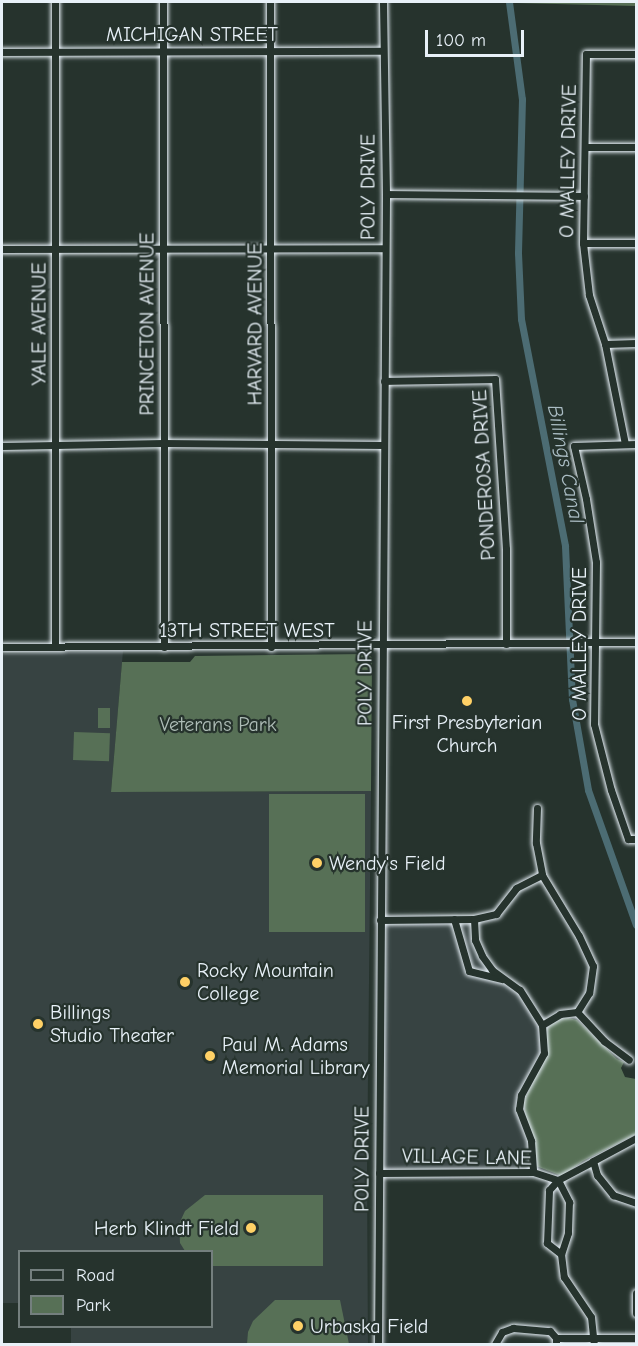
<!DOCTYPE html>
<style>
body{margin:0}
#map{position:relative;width:638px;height:1346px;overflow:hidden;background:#26332d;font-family:"Comic Neue",sans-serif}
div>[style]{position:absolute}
.built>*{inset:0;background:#374342}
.green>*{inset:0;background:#577056;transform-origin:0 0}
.canal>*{height:7px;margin:-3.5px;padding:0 3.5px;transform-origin:3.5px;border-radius:3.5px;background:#4c6c73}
.roads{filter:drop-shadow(0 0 2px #e8f1f8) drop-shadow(0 0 2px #e8f1f8)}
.minor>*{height:7px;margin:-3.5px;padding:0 3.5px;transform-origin:3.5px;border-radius:3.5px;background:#26332d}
.dots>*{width:16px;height:16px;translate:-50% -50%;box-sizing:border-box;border:3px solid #26332d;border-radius:50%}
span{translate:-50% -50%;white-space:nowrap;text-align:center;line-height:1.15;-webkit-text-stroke:4.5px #26332d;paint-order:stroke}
.street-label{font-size:20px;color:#e8f1f8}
.poi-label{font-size:20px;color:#e8f1f8}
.left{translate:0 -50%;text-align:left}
.right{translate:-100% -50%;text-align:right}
.park-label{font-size:20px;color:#aebdb7}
.water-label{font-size:21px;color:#aabcc3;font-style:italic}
.frame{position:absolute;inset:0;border:3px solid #e8f1f8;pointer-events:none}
.legend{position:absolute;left:18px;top:1250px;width:195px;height:78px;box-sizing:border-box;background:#26332d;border:2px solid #747f7e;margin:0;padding:8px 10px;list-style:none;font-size:18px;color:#e8f1f8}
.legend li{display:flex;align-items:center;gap:12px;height:30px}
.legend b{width:30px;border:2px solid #747f7e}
.scale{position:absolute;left:425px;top:30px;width:99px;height:27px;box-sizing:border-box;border:3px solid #e8f1f8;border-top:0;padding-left:8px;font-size:18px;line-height:21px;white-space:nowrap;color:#e8f1f8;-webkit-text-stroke:4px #26332d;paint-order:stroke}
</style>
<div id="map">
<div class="built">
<i style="clip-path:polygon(123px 651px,111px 792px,371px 791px,367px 1172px,368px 1344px,71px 1344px,71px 1327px,212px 1326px,212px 1252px,20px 1252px,19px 1303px,2px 1303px,2px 654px)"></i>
<i style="clip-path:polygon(474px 919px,475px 940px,492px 970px,510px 981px,542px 1025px,544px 1053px,525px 1088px,519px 1109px,528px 1135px,533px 1172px,379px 1173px,380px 920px)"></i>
</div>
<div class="green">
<i style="clip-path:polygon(514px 2px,636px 2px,636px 6px,516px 3px)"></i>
<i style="clip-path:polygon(368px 654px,372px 658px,371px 791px,111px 792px,122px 662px,190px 662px,195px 656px)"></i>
<i style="left:98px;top:708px;width:12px;height:20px"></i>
<i style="left:74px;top:732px;width:36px;height:28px;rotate:2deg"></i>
<i style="left:269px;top:794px;width:96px;height:138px"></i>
<i style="clip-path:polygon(568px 1018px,577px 1020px,617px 1059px,624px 1062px,621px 1068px,625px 1077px,636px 1079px,636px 1134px,583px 1161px,562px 1176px,536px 1166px,523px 1103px,547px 1052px,546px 1029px,558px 1019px)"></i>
<i style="clip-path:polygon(205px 1195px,323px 1195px,323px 1266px,212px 1266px,212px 1252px,185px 1251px,180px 1243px,179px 1224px,185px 1211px)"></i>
<i style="clip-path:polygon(275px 1300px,340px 1300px,349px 1344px,247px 1344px,248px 1332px,253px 1321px)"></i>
</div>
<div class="canal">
<i style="left:509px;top:2px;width:98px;rotate:82.4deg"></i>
<i style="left:522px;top:99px;width:154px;rotate:91.5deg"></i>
<i style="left:518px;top:253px;width:66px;rotate:87.4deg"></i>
<i style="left:521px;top:319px;width:231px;rotate:79deg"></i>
<i style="left:565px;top:546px;width:153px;rotate:87.4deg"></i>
<i style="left:572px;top:699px;width:92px;rotate:80deg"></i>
<i style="left:588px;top:790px;width:143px;rotate:70.4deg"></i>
</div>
<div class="roads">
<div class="minor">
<i style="left:163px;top:2px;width:645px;rotate:89.91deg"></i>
<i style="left:270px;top:2px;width:645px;rotate:89.91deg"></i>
<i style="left:2px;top:52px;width:381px;rotate:-0.2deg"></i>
<i style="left:586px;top:147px;width:50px"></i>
<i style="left:386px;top:194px;width:198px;rotate:0.6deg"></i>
<i style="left:583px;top:243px;width:53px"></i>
<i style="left:2px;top:249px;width:383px;rotate:-0.1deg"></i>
<i style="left:605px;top:344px;width:31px;rotate:-2deg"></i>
<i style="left:384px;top:381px;width:111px;rotate:-1deg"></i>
<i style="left:495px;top:379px;width:170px;rotate:86.3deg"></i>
<i style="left:506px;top:549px;width:95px;rotate:90deg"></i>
<i style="left:625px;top:444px;width:102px;rotate:-101.3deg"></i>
<i style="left:605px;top:344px;width:52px;rotate:-108.1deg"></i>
<i style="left:589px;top:295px;width:52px;rotate:-96.6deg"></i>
<i style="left:583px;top:243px;width:189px;rotate:-89.1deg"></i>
<i style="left:586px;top:54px;width:50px"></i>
<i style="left:636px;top:444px;width:62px;rotate:178.2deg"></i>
<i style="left:574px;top:446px;width:54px;rotate:77.2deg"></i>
<i style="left:586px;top:499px;width:64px;rotate:81deg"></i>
<i style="left:596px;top:562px;width:162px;rotate:90.7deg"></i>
<i style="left:594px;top:724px;width:68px;rotate:75.6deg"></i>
<i style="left:611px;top:790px;width:52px;rotate:70.9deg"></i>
<i style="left:628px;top:839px;width:8px"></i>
<i style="left:2px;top:446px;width:161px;rotate:-1.1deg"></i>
<i style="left:163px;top:443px;width:221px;rotate:0.5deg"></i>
<i style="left:2px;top:647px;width:634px;rotate:-0.45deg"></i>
<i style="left:55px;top:647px;width:645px;rotate:-90deg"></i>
<i style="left:537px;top:808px;width:35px;rotate:92deg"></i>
<i style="left:536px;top:843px;width:33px;rotate:79deg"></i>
<i style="left:542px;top:875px;width:71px;rotate:58.8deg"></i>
<i style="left:579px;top:936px;width:33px;rotate:65deg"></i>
<i style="left:593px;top:966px;width:27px;rotate:98deg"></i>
<i style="left:589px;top:993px;width:22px;rotate:122deg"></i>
<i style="left:454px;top:919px;width:54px;rotate:73.9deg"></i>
<i style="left:469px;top:971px;width:34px;rotate:14deg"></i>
<i style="left:474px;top:919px;width:21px;rotate:87deg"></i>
<i style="left:475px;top:940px;width:17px;rotate:66deg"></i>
<i style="left:482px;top:956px;width:17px;rotate:54deg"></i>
<i style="left:492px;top:970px;width:34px;rotate:36deg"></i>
<i style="left:520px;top:990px;width:41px;rotate:57.8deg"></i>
<i style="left:542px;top:1025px;width:28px;rotate:86deg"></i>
<i style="left:544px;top:1053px;width:48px;rotate:118.7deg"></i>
<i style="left:521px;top:1095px;width:14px;rotate:98deg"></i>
<i style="left:519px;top:1109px;width:34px;rotate:69deg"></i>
<i style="left:531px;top:1141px;width:31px;rotate:86deg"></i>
<i style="left:380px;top:920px;width:94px;rotate:-0.6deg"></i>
<i style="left:474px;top:919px;width:23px;rotate:-13deg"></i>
<i style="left:496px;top:914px;width:33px;rotate:-52deg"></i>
<i style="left:516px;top:888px;width:29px;rotate:-27deg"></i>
<i style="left:542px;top:1025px;width:21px;rotate:-31deg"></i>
<i style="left:560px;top:1014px;width:17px;rotate:-7deg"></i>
<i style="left:577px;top:1012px;width:40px;rotate:47deg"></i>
<i style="left:604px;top:1041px;width:31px;rotate:37deg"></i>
<i style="left:636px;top:1138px;width:49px;rotate:151.9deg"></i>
<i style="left:593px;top:1161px;width:15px;rotate:74deg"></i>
<i style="left:597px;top:1175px;width:26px;rotate:51deg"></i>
<i style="left:613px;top:1195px;width:24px;rotate:19deg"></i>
<i style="left:379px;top:1173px;width:154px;rotate:-0.4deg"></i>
<i style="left:533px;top:1172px;width:26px;rotate:18deg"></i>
<i style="left:558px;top:1180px;width:25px;rotate:63deg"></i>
<i style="left:569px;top:1202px;width:31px;rotate:92deg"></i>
<i style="left:568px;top:1233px;width:22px;rotate:108deg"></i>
<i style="left:561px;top:1254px;width:23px;rotate:83deg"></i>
<i style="left:564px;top:1277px;width:48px;rotate:56deg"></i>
<i style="left:591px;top:1317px;width:27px;rotate:84deg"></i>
<i style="left:561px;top:1254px;width:18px;rotate:-142deg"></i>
<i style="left:547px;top:1243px;width:53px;rotate:-87.8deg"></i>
<i style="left:549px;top:1190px;width:13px;rotate:-48deg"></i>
<i style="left:558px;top:1180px;width:40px;rotate:-28deg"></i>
<i style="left:636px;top:1293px;width:20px;rotate:90deg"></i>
<i style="left:556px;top:1338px;width:80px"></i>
<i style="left:378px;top:1344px;width:1150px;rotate:-89.6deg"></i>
<i style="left:386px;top:194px;width:192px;rotate:-90.9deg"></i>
<i style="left:495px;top:1344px;width:14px;rotate:-60deg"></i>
<i style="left:502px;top:1332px;width:12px;rotate:-20deg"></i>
<i style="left:513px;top:1328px;width:37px;rotate:5deg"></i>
<i style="left:550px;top:1331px;width:9px;rotate:49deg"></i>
<i style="left:556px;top:1338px;width:6px;rotate:90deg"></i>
</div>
</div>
<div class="dots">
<i style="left:467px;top:701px;background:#ffd166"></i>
<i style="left:317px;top:863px;background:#ffd166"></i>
<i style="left:185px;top:982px;background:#ffd166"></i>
<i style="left:38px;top:1024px;background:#ffd166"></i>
<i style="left:210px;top:1056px;background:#ffd166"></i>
<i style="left:251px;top:1228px;background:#ffd166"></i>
<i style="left:298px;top:1326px;background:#ffd166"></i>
</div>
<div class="street-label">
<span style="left:192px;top:34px">MICHIGAN STREET</span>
<span style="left:568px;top:161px;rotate:-89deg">O MALLEY DRIVE</span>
<span style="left:368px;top:187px;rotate:-90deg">POLY DRIVE</span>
<span style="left:39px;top:324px;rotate:-90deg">YALE AVENUE</span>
<span style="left:147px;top:324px;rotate:-90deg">PRINCETON AVENUE</span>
<span style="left:255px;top:324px;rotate:-90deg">HARVARD AVENUE</span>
<span style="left:484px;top:475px;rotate:-93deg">PONDEROSA DRIVE</span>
<span style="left:247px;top:630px">13TH STREET WEST</span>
<span style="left:579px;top:644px;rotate:-90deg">O MALLEY DRIVE</span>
<span style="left:365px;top:673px;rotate:-90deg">POLY DRIVE</span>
<span style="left:467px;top:1157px;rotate:1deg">VILLAGE LANE</span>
<span style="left:362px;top:1159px;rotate:-90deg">POLY DRIVE</span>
</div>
<div class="poi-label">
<span style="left:467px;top:734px">First Presbyterian<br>Church</span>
<span class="left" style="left:329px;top:863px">Wendy's Field</span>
<span class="left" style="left:197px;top:982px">Rocky Mountain<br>College</span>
<span class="left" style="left:50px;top:1024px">Billings<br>Studio Theater</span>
<span class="left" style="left:222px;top:1056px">Paul M. Adams<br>Memorial Library</span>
<span class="right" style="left:239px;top:1228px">Herb Klindt Field</span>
<span class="left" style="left:310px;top:1326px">Urbaska Field</span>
</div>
<div class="park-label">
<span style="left:218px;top:724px">Veterans Park</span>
</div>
<div class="water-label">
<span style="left:566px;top:464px;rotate:79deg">Billings Canal</span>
</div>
<div class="frame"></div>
<ul class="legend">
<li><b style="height:8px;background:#26332d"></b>Road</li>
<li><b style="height:16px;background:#577056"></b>Park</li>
</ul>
<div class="scale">100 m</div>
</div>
